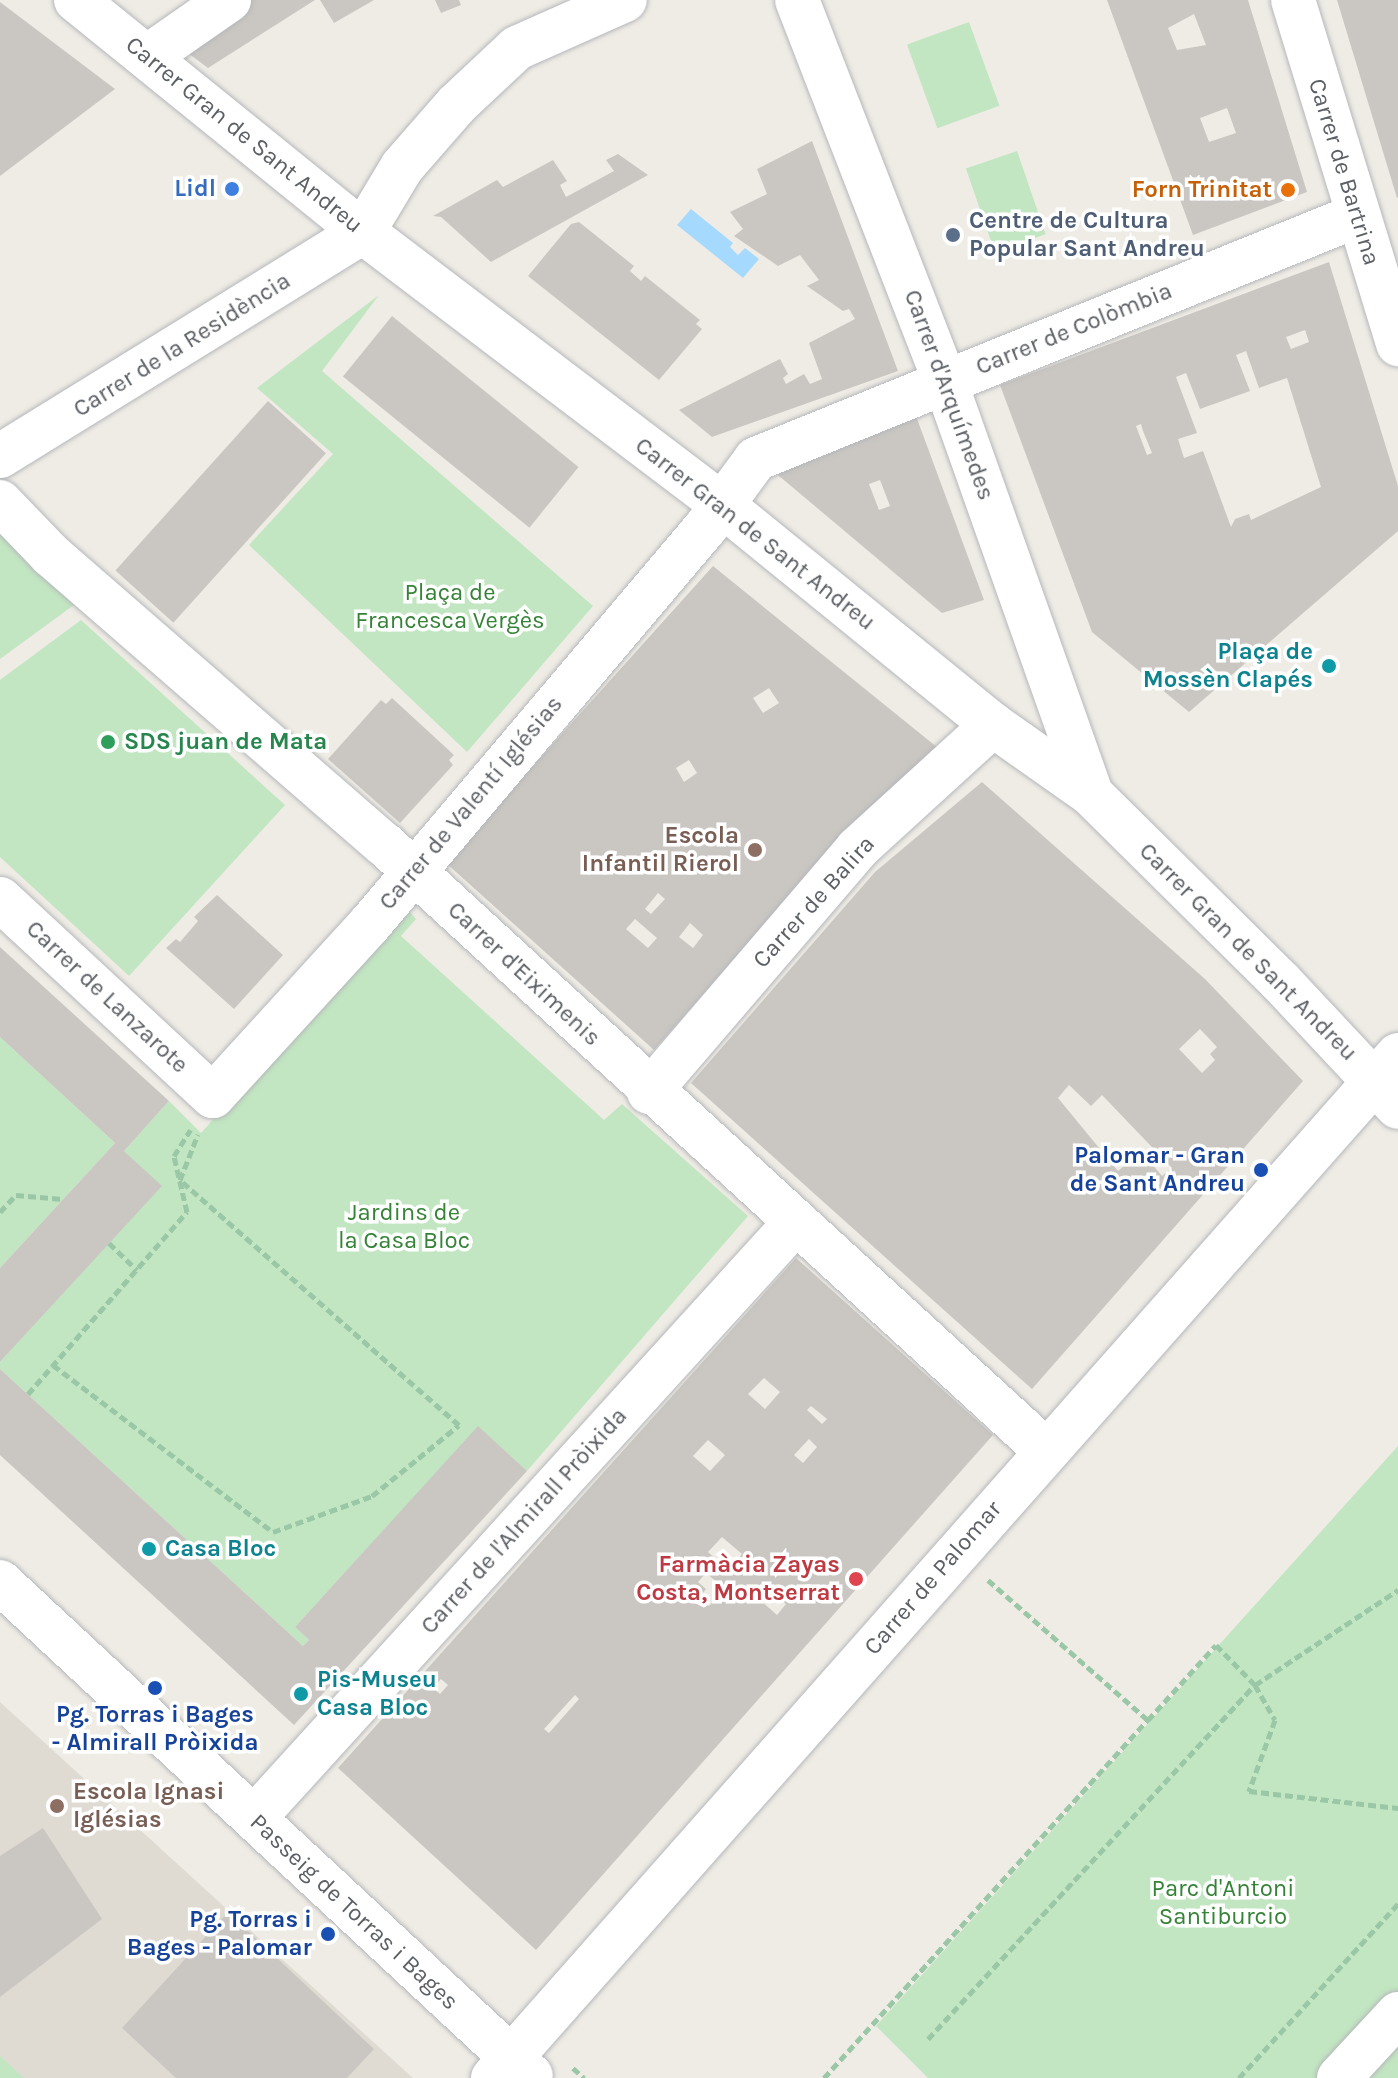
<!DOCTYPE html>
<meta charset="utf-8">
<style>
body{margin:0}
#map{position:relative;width:1398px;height:2078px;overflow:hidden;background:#efece5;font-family:Karla,sans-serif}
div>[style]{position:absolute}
.education>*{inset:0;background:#dfdbd3}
.green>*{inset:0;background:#c2e6c1;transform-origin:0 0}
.water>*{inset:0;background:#a5dafe}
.building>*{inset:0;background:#cac7c2;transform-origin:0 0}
.path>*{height:5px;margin-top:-2.5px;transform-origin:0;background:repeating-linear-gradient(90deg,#9ac7a6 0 8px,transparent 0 12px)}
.roads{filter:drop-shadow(0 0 2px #b5b7bb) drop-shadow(0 0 2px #b5b7bb)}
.minor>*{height:44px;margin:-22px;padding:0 22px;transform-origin:22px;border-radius:22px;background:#fff}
.dots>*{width:22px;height:22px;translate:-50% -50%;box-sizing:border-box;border:4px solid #fff;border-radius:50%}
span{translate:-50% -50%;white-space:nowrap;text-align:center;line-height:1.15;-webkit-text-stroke:7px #fff;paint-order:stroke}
.street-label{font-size:24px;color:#5c6065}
.shop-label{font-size:24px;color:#366cbe;font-weight:700}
.right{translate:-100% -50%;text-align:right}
.food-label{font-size:24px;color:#c56008;font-weight:700}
.service-label{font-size:24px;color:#4e5e75;font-weight:700}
.left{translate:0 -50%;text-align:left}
.park-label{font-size:24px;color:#358337}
.culture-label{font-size:24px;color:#0d838f;font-weight:700}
.leisure-label{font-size:24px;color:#27864d;font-weight:700}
.education-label{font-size:24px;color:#785e54;font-weight:700}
.transit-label{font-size:24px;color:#164399;font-weight:700}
.health-label{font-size:24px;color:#be3a42;font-weight:700}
</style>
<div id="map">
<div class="education">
<i style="clip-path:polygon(0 1702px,229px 1911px,413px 2078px,0 2078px)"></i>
</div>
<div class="green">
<i style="left:969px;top:22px;width:89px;height:66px;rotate:70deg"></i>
<i style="left:1017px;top:151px;width:88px;height:54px;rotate:71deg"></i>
<i style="clip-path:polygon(379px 295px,322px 371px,593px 606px,467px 752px,249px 545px,333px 454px,257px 388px)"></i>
<i style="clip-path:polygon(0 530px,74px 605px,0 659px)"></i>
<i style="clip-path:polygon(81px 620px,285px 805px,129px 976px,0 857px,0 680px)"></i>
<i style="clip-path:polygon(405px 907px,416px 919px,401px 936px,604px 1120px,622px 1104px,748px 1216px,527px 1471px,478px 1427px,295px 1627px,309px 1640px,303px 1646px,0 1369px,0 1362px,161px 1186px,124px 1151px,169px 1101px,201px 1133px)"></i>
<i style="clip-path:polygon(0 1037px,115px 1143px,0 1268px)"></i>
<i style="clip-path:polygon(1398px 1446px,1398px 2078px,928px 2078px,876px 2026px)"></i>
<i style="clip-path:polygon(0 2056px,24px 2078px,0 2078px)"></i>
</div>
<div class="water">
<i style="clip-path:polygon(691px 209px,733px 243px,730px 247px,738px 255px,745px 248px,759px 259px,743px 278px,677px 225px)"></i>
</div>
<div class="building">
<i style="clip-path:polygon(244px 0,315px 0,208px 68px,180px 47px)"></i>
<i style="clip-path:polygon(320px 0,374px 0,334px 23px)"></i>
<i style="clip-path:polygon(435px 0,459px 0,461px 5px,441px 13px)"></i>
<i style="clip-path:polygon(evenodd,1107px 0,1248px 0,1307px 192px,1193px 235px,1107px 0,1194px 14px,1206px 45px,1177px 50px,1168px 28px,1194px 14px,1107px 0,1227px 108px,1236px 133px,1209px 142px,1200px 118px,1227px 108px)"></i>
<i style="clip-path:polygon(1337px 0,1398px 0,1398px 197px,1397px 198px)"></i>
<i style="clip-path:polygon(0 2px,115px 89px,0 176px)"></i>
<i style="clip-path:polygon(812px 141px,898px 371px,712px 437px,679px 410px,780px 359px,788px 374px,783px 378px,786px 384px,804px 374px,810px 384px,822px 379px,809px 343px,855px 319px,849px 309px,843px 311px,807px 286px,819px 280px,800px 255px,778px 266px,734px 236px,743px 229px,730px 212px,767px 194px,757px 169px)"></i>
<i style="clip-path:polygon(618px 154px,648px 175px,491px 262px,441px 217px,433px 216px,497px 180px,503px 187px,553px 160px,567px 181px,560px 185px,566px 197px,614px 171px,606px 160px)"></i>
<i style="clip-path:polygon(579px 222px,634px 266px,630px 271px,641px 281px,645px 276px,700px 320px,696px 324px,702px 329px,659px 380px,528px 276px,571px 224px)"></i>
<i style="clip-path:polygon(evenodd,1329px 262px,1398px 486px,1398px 531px,1189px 712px,1092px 632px,1000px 385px,1329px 262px,1305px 330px,1309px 342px,1291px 349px,1286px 337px,1305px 330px,1329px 262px,1246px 351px,1259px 388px,1287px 378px,1321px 487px,1251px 520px,1249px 514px,1235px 519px,1231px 527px,1203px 451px,1184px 458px,1178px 439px,1197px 433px,1176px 377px,1186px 373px,1200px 409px,1250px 391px,1236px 355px,1246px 351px,1329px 262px,1141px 424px,1143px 431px,1152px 453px,1147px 455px,1136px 426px,1141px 424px)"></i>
<i style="left:392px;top:316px;width:240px;height:78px;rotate:39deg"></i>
<i style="left:268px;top:401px;width:78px;height:228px;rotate:42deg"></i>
<i style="clip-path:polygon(evenodd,916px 416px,984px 600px,942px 613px,772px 470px,916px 416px,880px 480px,890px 506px,879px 510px,869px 484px,880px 480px)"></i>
<i style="clip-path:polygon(evenodd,713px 566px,943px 752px,844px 835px,654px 1050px,446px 863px,713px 566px,769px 688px,779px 703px,763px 713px,753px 698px,769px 688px,713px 566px,689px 760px,697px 773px,684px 782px,676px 768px,689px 760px,713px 566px,658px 893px,665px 899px,651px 914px,645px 909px,658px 893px,713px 566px,635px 919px,657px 938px,648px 948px,626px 929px,635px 919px,713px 566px,690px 923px,703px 935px,693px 948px,679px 937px,690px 923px)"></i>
<i style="clip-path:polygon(392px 698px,454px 755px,449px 760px,453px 765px,400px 823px,328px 759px,381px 700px,386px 704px)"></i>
<i style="clip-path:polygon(evenodd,982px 782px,1205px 979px,1303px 1081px,1032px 1389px,691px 1083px,875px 872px,982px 782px,1200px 1029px,1217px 1047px,1210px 1054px,1215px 1060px,1202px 1073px,1179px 1049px,1200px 1029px,982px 782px,1069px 1085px,1091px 1106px,1102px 1095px,1172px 1168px,1162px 1176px,1141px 1151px,1118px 1171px,1058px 1098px,1069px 1085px)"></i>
<i style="clip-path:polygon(217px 895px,283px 955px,234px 1009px,166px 948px,176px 939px,180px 942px,198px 921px,194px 917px)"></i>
<i style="clip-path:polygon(0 947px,169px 1101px,124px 1151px,162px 1186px,0 1362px,0 1268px,115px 1143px,0 1037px)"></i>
<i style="clip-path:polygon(evenodd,796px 1258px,993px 1435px,536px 1950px,338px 1768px,796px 1258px,764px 1378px,780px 1392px,765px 1409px,748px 1394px,764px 1378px,796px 1258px,811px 1406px,827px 1419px,822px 1424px,807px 1410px,811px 1406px,796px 1258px,809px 1439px,817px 1447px,803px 1463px,794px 1455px,809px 1439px,796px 1258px,708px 1440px,725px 1455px,710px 1471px,693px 1456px,708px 1440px,796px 1258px,722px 1537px,742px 1554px,728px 1570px,708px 1552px,722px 1537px,796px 1258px,706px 1573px,725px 1589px,709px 1606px,699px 1598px,706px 1589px,698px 1582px,706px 1573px,796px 1258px,769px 1588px,786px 1604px,777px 1615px,759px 1599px,769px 1588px,796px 1258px,441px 1679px,448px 1685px,440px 1694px,433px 1688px,441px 1679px,796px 1258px,575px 1695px,579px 1699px,549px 1733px,544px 1729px,575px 1695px)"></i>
<i style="clip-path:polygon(0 1369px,303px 1646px,309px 1640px,295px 1627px,478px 1426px,527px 1471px,294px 1725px,0 1455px)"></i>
<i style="clip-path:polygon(43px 1828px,102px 1919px,0 1997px,0 1856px)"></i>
<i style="clip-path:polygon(228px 1912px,374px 2049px,347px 2078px,176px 2078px,122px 2028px)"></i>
</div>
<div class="path">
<i style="left:0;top:1212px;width:23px;rotate:-47deg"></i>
<i style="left:16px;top:1195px;width:47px;rotate:4.9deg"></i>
<i style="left:109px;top:1243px;width:39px;rotate:44deg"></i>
<i style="left:53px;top:1365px;width:276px;rotate:37.2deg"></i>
<i style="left:273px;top:1532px;width:105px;rotate:-20deg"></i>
<i style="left:372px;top:1496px;width:112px;rotate:-39.2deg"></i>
<i style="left:459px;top:1425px;width:371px;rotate:-138.7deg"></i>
<i style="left:180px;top:1180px;width:49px;rotate:-68.6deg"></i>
<i style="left:28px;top:1394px;width:242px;rotate:-48.9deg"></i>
<i style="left:187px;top:1212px;width:57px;rotate:-103.1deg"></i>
<i style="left:174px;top:1156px;width:31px;rotate:-58deg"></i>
<i style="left:988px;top:1580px;width:213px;rotate:41.2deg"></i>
<i style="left:1148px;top:1720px;width:101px;rotate:-47.8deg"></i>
<i style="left:1216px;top:1645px;width:56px;rotate:45.7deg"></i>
<i style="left:1255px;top:1685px;width:40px;rotate:60.3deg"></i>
<i style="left:1275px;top:1720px;width:76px;rotate:110.1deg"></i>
<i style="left:1249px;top:1791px;width:150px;rotate:6.5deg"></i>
<i style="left:928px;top:2039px;width:482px;rotate:-47.3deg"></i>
<i style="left:1255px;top:1685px;width:172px;rotate:-33.6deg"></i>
<i style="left:573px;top:2068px;width:15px;rotate:42deg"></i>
<i style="left:824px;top:2078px;width:483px;rotate:-47.9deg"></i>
<i style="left:1239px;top:2078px;width:236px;rotate:-47.6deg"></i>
</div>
<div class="roads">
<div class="minor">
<i style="left:76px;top:0;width:369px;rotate:39deg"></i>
<i style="left:363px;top:232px;width:450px;rotate:37.2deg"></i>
<i style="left:721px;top:504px;width:350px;rotate:39.1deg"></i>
<i style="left:993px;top:725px;width:120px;rotate:35.1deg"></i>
<i style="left:1091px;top:794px;width:267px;rotate:44.7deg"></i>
<i style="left:1281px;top:982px;width:171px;rotate:46.9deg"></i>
<i style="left:797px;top:0;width:409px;rotate:68.8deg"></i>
<i style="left:945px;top:381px;width:438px;rotate:70.5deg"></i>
<i style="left:1293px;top:0;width:360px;rotate:73deg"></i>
<i style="left:147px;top:57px;width:100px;rotate:-34.8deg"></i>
<i style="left:0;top:456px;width:427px;rotate:-31.7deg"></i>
<i style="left:363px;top:232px;width:76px;rotate:-59deg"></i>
<i style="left:402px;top:167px;width:82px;rotate:-48.9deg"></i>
<i style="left:456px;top:105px;width:83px;rotate:-43.1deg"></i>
<i style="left:517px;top:48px;width:118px;rotate:-24deg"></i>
<i style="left:0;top:502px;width:74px;rotate:46.1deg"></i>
<i style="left:51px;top:555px;width:441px;rotate:41deg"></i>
<i style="left:384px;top:844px;width:897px;rotate:42.51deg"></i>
<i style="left:0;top:899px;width:290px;rotate:42.8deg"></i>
<i style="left:213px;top:1096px;width:233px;rotate:-47.6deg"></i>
<i style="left:370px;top:924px;width:520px;rotate:-49.76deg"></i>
<i style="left:706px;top:527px;width:84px;rotate:-53.7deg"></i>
<i style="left:756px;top:459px;width:647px;rotate:-22.05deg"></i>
<i style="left:649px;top:1092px;width:320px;rotate:-49.4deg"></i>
<i style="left:857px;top:849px;width:184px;rotate:-42.4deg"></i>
<i style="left:0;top:1582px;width:725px;rotate:42.93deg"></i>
<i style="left:254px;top:1818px;width:804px;rotate:-47.72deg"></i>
<i style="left:493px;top:2078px;width:1366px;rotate:-48.5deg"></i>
<i style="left:1339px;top:2078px;width:87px;rotate:-47.3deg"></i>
</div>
</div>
<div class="dots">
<i style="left:232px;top:189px;background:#3f7fe0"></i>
<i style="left:1288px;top:190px;background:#e8710a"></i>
<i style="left:953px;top:235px;background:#5c6f8a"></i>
<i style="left:1329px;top:666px;background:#0f9aa8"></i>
<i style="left:108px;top:742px;background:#2e9e5b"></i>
<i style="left:755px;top:850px;background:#8d6e63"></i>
<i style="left:1261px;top:1170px;background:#1a4fb4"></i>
<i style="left:149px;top:1549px;background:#0f9aa8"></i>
<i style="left:856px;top:1579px;background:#e0444e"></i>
<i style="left:155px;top:1688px;background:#1a4fb4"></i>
<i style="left:301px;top:1694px;background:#0f9aa8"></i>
<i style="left:57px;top:1806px;background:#8d6e63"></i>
<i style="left:328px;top:1934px;background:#1a4fb4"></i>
</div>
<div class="street-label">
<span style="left:244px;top:135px;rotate:39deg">Carrer Gran de Sant Andreu</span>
<span style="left:1344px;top:172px;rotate:73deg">Carrer de Bartrina</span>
<span style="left:1074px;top:329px;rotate:-22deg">Carrer de Colòmbia</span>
<span style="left:182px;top:345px;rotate:-32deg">Carrer de la Residència</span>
<span style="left:949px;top:395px;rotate:70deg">Carrer d'Arquímedes</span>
<span style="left:755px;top:534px;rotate:38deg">Carrer Gran de Sant Andreu</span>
<span style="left:471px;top:803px;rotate:-50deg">Carrer de Valentí Iglésias</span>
<span style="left:814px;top:902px;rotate:-48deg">Carrer de Balira</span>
<span style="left:1248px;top:952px;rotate:45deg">Carrer Gran de Sant Andreu</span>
<span style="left:524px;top:974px;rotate:43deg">Carrer d'Eiximenis</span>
<span style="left:107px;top:997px;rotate:43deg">Carrer de Lanzarote</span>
<span style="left:524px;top:1521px;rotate:-48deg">Carrer de l'Almirall Pròixida</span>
<span style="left:933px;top:1578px;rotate:-49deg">Carrer de Palomar</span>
<span style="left:354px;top:1912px;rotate:43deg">Passeig de Torras i Bages</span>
</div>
<div class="shop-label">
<span class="right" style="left:216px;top:189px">Lidl</span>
</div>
<div class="food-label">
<span class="right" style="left:1272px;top:190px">Forn Trinitat</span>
</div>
<div class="service-label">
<span class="left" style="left:969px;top:235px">Centre de Cultura<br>Popular Sant Andreu</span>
</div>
<div class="park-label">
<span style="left:450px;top:607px">Plaça de<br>Francesca Vergès</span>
<span style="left:404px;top:1227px">Jardins de<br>la Casa Bloc</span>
<span style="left:1223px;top:1903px">Parc d'Antoni<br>Santiburcio</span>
</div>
<div class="culture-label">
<span class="right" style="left:1313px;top:666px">Plaça de<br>Mossèn Clapés</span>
<span class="left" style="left:165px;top:1549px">Casa Bloc</span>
<span class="left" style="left:317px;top:1694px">Pis-Museu<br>Casa Bloc</span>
</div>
<div class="leisure-label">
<span class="left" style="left:124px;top:742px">SDS juan de Mata</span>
</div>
<div class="education-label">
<span class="right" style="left:739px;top:850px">Escola<br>Infantil Rierol</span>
<span class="left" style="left:73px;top:1806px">Escola Ignasi<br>Iglésias</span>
</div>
<div class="transit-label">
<span class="right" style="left:1245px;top:1170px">Palomar - Gran<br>de Sant Andreu</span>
<span style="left:155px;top:1729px">Pg. Torras i Bages<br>- Almirall Pròixida</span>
<span class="right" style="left:312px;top:1934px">Pg. Torras i<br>Bages - Palomar</span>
</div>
<div class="health-label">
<span class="right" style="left:840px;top:1579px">Farmàcia Zayas<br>Costa, Montserrat</span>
</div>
</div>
